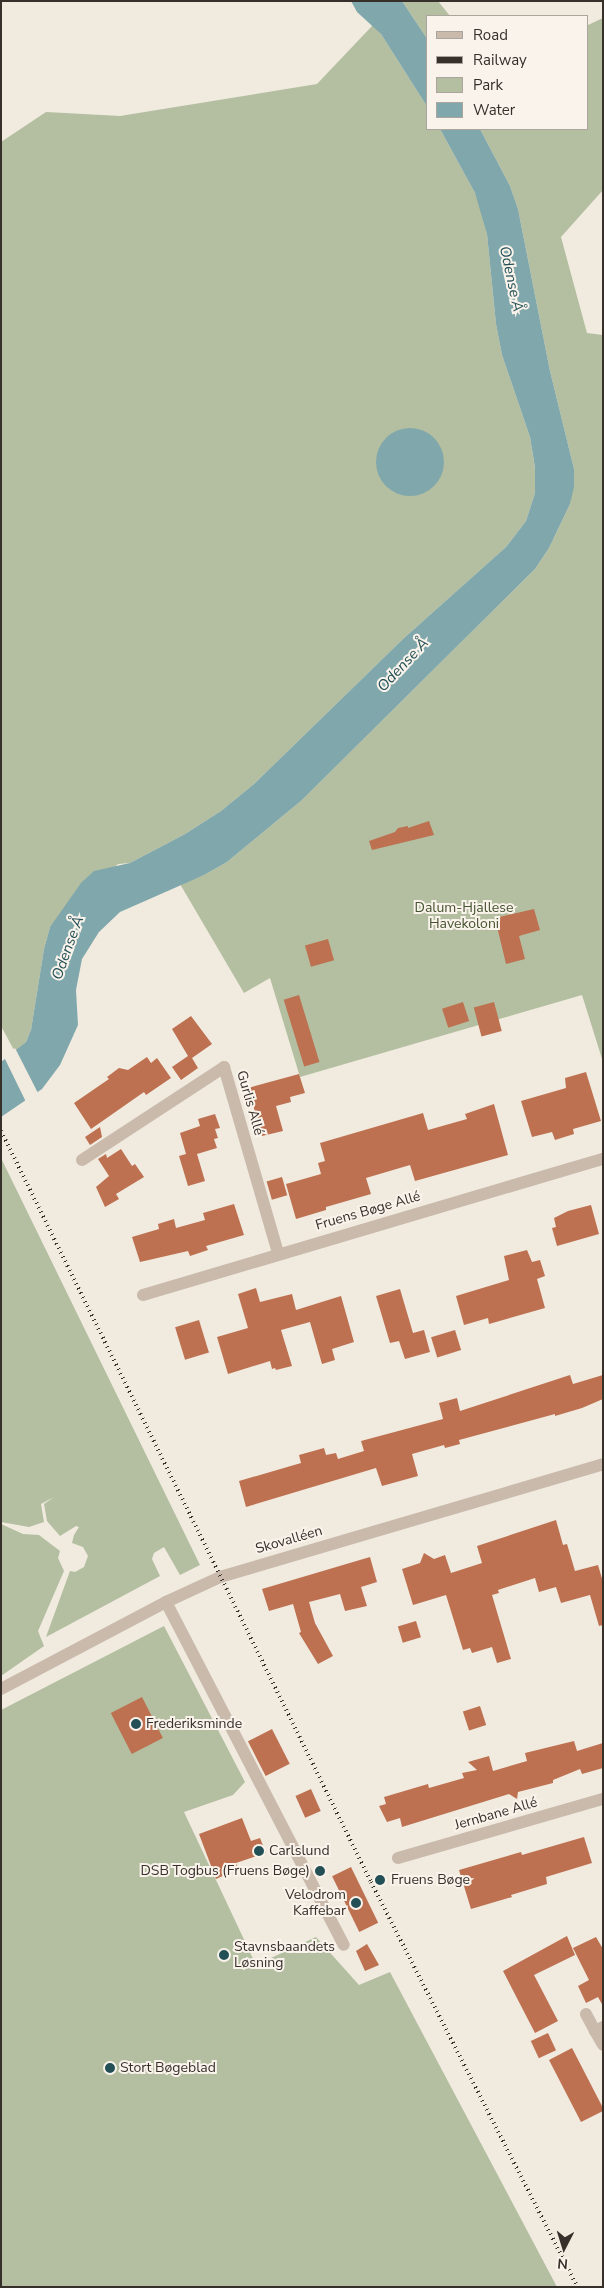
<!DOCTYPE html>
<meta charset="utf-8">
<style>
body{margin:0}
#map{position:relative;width:604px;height:2288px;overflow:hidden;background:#f1eadf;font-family:"Nunito Sans",sans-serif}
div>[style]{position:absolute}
.green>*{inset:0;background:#b3bfa0}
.water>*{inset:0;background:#80a8ac}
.round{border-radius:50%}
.pier>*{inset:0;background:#f1eadf}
.building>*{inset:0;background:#bd7151;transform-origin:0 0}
.minor>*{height:12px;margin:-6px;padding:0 6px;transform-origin:6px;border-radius:6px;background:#c9baac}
.rail>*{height:4px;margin-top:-2px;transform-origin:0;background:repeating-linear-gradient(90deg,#372f2a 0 1px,transparent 0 5px)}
.dots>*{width:14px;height:14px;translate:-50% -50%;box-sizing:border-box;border:2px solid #f9f3eb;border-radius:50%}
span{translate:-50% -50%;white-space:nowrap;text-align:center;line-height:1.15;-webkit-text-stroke:4px #f9f3eb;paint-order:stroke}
.park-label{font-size:14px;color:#455430}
.street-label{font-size:14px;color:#372f2a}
.poi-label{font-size:14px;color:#372f2a}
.left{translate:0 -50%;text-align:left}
.right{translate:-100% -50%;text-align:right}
.water-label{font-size:15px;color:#225056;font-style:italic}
.frame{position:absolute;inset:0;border:2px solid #372f2a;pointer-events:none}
.legend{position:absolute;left:426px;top:15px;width:162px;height:115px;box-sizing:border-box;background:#f9f3eb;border:1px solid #aba59e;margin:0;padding:6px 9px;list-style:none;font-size:15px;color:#372f2a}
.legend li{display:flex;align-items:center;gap:10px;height:25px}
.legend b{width:25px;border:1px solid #aba59e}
.north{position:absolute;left:539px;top:2223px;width:50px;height:50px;-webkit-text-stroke:4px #f9f3eb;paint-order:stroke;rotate:185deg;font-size:14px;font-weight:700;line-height:20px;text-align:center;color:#372f2a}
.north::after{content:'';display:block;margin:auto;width:18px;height:22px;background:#372f2a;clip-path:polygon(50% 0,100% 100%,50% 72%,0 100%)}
</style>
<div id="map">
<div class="green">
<i style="clip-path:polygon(402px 1px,438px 1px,450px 16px,428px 16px,428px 40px)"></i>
<i style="clip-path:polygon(603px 18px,603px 190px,561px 237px,587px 333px,603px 335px,603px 1062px,582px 995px,300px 1077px,270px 978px,244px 993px,180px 884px,204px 875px,227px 862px,302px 800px,535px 569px,549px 548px,570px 504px,574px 469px,550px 371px,518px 209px,510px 186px,480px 129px,588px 129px,588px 25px)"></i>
<i style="clip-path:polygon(373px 25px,381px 34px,428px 108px,428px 129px,440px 129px,475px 193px,482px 212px,487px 234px,496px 324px,502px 355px,530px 437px,535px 469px,535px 493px,526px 521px,506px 547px,403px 639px,254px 784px,221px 811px,185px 834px,130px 863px,118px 864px,50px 927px,44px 949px,31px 1030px,26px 1042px,15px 1052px,1px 1026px,1px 142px,46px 112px,120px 116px,317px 84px)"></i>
<i style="clip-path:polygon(1px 1158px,200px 1565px,180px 1575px,164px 1547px,154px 1553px,152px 1559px,160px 1576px,46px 1637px,70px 1571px,75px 1572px,84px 1567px,88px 1556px,83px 1547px,72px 1543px,74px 1535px,79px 1527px,76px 1526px,60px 1536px,47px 1521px,44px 1504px,54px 1497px,41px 1504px,44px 1522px,29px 1527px,1px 1522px)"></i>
<i style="clip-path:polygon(1px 1524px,23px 1534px,39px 1535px,60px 1551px,58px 1558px,64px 1571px,38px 1631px,44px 1646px,1px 1676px)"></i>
<i style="clip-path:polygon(164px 1626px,245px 1782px,233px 1795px,184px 1812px,256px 1965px,316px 1937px,359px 1985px,390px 1972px,557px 2287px,1px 2287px,1px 1710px)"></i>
</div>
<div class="water">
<i style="clip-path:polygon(351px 1px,402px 1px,428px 40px,428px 108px,381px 34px,357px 12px)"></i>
<i style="clip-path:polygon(440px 129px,480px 129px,510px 186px,518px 209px,550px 371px,574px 469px,574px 487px,570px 504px,549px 548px,535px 569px,302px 800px,227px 862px,204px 875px,120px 912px,99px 932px,82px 959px,76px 990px,78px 1025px,60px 1065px,42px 1089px,1px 1117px,1px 1062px,26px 1042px,31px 1030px,44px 949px,50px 927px,81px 883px,94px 871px,130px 863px,185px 834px,221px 811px,254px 784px,403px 639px,506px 547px,526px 521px,535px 493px,535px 468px,530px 437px,502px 355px,496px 324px,487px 234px,475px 193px)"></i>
<i class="round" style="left:376px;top:428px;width:68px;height:68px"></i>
</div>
<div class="pier">
<i style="clip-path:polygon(15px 1048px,39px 1095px,27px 1104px,4px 1057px)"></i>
</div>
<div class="building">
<i style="clip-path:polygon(429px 821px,434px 835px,372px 850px,369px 841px,395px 832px,398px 828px,408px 826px,408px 828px)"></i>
<i style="clip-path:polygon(534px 909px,540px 930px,519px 936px,525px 959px,506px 964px,495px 918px)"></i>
<i style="left:328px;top:939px;width:22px;height:24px;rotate:74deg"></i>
<i style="left:299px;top:995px;width:70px;height:16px;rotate:73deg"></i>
<i style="left:463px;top:1002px;width:20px;height:22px;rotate:72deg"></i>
<i style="left:494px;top:1002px;width:30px;height:21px;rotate:75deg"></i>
<i style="clip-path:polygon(191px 1016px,212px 1044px,192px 1058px,198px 1068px,181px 1080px,172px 1067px,188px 1056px,172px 1029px)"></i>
<i style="clip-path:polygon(147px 1057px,151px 1063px,157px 1058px,171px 1078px,146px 1095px,144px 1092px,91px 1129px,74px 1103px,109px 1079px,107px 1077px,119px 1068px,128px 1070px)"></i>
<i style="clip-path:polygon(586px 1072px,601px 1121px,573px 1129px,574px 1134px,555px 1140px,552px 1132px,532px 1137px,521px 1101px,566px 1088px,565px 1078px)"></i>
<i style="clip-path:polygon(299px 1074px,305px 1093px,290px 1097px,291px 1102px,276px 1106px,283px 1131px,262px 1136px,248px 1088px)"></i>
<i style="clip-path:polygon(494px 1104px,508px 1155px,415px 1181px,410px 1165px,366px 1178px,371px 1194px,326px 1207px,326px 1210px,296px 1219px,286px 1184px,321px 1174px,318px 1163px,325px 1161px,320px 1143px,423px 1113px,428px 1130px,467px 1119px,465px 1114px)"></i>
<i style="clip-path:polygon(215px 1114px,220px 1128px,215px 1129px,218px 1138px,214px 1139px,217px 1148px,197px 1154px,205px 1181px,188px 1186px,179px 1156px,186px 1154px,180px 1133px,200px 1126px,198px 1119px)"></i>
<i style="clip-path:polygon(100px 1127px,102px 1137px,90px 1145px,85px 1137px)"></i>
<i style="clip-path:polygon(121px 1149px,132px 1166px,135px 1164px,144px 1177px,116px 1194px,119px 1199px,105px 1207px,96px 1187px,109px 1176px,98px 1159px,106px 1154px,107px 1158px)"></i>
<i style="left:282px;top:1177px;width:19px;height:16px;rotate:74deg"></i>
<i style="clip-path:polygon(234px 1204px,244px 1235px,206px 1246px,208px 1250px,190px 1256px,188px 1251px,140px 1262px,132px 1237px,159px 1229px,158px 1224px,174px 1219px,176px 1228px,205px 1220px,203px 1213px)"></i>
<i style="clip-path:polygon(591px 1205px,599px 1234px,557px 1246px,552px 1228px,556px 1227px,554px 1218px,568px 1211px)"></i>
<i style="clip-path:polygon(527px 1250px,532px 1262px,540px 1260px,545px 1276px,537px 1279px,545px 1308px,489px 1324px,488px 1318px,464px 1325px,456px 1296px,509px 1280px,504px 1256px)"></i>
<i style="clip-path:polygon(256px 1288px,260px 1302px,292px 1294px,296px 1310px,341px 1296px,354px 1342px,332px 1349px,335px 1360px,322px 1364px,310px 1322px,281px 1330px,292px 1366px,276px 1370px,275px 1368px,272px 1369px,270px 1361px,228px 1374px,217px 1337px,248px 1328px,238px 1294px)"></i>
<i style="clip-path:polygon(400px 1289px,413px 1333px,424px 1330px,430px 1352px,405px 1359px,399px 1341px,390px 1343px,376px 1296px)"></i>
<i style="left:199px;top:1320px;width:34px;height:25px;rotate:73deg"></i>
<i style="left:455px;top:1330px;width:21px;height:25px;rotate:73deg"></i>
<i style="clip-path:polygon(570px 1375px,573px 1384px,603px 1375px,603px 1399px,582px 1408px,555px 1416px,555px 1414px,459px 1440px,460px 1444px,445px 1448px,444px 1445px,412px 1454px,418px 1476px,382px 1486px,376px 1468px,246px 1507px,239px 1481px,301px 1463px,299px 1455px,324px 1448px,326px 1455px,336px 1453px,338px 1459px,364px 1451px,361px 1441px,443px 1419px,439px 1403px,457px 1398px,460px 1411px)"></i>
<i style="clip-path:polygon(556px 1520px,563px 1545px,567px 1544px,575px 1571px,598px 1565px,603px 1582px,603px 1625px,599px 1626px,590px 1595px,561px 1603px,556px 1587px,539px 1592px,535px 1578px,498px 1590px,499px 1593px,492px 1595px,511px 1659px,497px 1663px,492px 1647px,472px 1653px,470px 1648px,463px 1650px,446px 1595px,413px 1605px,402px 1569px,420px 1563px,424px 1553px,434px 1559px,445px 1555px,451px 1573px,482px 1563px,477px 1546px)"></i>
<i style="clip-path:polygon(370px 1557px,377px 1582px,361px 1587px,367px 1606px,345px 1611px,340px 1594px,309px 1602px,315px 1623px,333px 1656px,318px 1664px,299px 1633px,301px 1632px,293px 1604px,269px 1611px,262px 1589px)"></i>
<i style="left:416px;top:1621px;width:17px;height:19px;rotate:73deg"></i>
<i style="left:142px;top:1697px;width:46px;height:35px;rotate:63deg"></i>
<i style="left:480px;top:1706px;width:20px;height:18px;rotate:72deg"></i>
<i style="left:272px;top:1729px;width:39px;height:27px;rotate:63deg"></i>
<i style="clip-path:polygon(574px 1741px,577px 1751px,603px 1743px,603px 1768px,582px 1774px,580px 1769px,553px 1780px,553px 1783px,518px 1792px,517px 1799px,509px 1794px,402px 1827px,400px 1818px,387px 1822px,379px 1806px,386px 1804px,384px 1797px,428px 1784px,429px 1788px,464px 1778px,462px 1773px,477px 1770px,468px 1762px,489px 1756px,493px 1771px,527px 1761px,525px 1753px)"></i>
<i style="left:311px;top:1789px;width:24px;height:17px;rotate:66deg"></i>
<i style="clip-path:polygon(242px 1818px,251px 1841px,260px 1838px,266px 1853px,236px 1863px,238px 1869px,216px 1879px,199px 1834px)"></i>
<i style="clip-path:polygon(584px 1837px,592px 1863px,546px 1877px,547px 1884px,511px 1895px,512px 1897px,471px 1909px,459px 1870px,521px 1852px,522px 1855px)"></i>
<i style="left:351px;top:1867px;width:62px;height:21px;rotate:64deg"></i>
<i style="clip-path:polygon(567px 1936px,575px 1955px,534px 1975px,558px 2021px,535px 2033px,503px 1971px)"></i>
<i style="clip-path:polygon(596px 1937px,603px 1949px,603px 2006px,598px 1997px,586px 2003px,578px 1986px,589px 1980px,573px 1948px)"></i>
<i style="clip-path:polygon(367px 1944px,379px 1965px,365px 1971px,356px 1951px)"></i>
<i style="left:548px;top:2033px;width:19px;height:19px;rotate:65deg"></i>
<i style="clip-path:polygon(572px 2048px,603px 2108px,603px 2111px,581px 2122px,549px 2060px)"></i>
</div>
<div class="minor">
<i style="left:82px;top:1160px;width:170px;rotate:-33.2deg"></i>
<i style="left:224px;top:1067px;width:194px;rotate:73.8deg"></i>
<i style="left:143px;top:1295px;width:480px;rotate:-16.5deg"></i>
<i style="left:166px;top:1602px;width:386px;rotate:62.6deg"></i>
<i style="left:1px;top:1689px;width:187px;rotate:-27.8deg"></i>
<i style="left:166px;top:1602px;width:60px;rotate:-24.8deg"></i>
<i style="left:220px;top:1577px;width:399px;rotate:-16.4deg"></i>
<i style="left:398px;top:1858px;width:213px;rotate:-16.1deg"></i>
<i style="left:586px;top:2014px;width:19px;rotate:62deg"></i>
<i style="left:603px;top:2027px;width:9px;rotate:153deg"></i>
<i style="left:595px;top:2031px;width:16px;rotate:60deg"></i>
</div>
<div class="rail">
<i style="left:1px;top:1131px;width:837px;rotate:63.77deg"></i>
<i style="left:371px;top:1882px;width:454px;rotate:63deg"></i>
</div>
<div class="dots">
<i style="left:136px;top:1724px;background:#225056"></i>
<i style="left:259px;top:1851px;background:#225056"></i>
<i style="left:320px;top:1871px;background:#225056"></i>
<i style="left:380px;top:1880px;background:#225056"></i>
<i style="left:356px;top:1903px;background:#225056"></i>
<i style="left:224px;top:1955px;background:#225056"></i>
<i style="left:110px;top:2068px;background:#225056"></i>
</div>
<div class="park-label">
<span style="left:464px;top:916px">Dalum-Hjallese<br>Havekoloni</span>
</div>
<div class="street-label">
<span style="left:250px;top:1103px;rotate:74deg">Gurlis Allé</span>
<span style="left:368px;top:1211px;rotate:-16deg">Fruens Bøge Allé</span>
<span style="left:289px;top:1540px;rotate:-16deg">Skovalléen</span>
<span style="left:496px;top:1814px;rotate:-16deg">Jernbane Allé</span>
</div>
<div class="poi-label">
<span class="left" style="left:146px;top:1724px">Frederiksminde</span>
<span class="left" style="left:269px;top:1851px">Carlslund</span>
<span class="right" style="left:310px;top:1871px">DSB Togbus (Fruens Bøge)</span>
<span class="left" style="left:391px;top:1880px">Fruens Bøge</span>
<span class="right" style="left:346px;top:1903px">Velodrom<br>Kaffebar</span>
<span class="left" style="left:234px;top:1955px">Stavnsbaandets<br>Løsning</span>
<span class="left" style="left:120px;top:2068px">Stort Bøgeblad</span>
</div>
<div class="water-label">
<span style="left:511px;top:279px;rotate:78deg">Odense Å</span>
<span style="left:403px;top:665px;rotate:-47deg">Odense Å</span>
<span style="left:68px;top:948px;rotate:-70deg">Odense Å</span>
</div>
<div class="frame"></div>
<ul class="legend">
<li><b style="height:6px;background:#c9baac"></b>Road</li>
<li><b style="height:6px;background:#372f2a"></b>Railway</li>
<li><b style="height:14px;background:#b3bfa0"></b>Park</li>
<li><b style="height:14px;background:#80a8ac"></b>Water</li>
</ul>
<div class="north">N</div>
</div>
